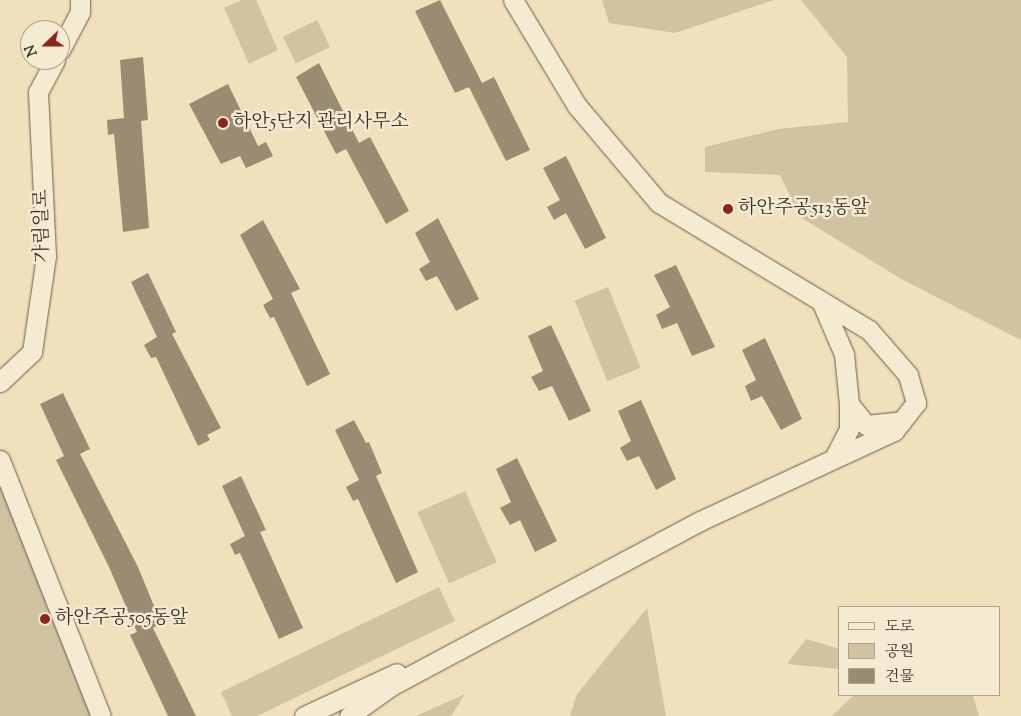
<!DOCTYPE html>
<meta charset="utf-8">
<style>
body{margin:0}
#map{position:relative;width:1021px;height:716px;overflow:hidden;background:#f0e0bb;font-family:"Sorts Mill Goudy","Noto Serif KR",serif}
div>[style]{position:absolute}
.green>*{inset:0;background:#d1c2a2;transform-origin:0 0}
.building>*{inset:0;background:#998c73}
.roads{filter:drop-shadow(0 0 1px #685d4a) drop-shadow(0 0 1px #685d4a)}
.street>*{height:19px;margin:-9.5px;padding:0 9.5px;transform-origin:9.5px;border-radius:9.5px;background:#f5ebd3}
.dots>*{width:14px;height:14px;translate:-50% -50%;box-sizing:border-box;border:2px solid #f5ebd3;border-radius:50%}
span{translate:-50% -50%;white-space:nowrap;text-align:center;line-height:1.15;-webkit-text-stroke:5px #f5ebd3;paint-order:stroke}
.poi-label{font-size:19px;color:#3b3125}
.left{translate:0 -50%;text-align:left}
.street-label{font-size:19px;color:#3b3125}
.legend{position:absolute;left:838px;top:606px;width:162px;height:90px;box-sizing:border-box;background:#f5ebd3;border:1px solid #aba18d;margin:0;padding:6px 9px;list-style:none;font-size:15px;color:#3b3125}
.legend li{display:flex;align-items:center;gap:10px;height:25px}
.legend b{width:25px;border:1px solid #aba18d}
.north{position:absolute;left:20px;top:20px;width:50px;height:50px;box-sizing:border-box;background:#f5ebd3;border:1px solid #aba18d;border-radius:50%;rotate:248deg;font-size:14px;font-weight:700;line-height:20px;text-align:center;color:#3b3125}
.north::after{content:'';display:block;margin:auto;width:18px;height:22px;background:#8f2418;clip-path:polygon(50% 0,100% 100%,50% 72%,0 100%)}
</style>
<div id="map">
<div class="green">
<i style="clip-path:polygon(242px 0,256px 0,278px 50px,249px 64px,224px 8px)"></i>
<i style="clip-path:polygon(602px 0,774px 0,675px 33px,609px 23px)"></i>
<i style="clip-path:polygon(801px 0,1021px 0,1021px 340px,903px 280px,800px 217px,780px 175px,705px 172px,705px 147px,778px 129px,848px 122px,847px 57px)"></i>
<i style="left:317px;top:20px;width:30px;height:38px;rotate:64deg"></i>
<i style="left:608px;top:287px;width:87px;height:36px;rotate:68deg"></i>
<i style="clip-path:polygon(0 461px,101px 716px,0 716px)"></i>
<i style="left:465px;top:491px;width:78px;height:52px;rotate:66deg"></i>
<i style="clip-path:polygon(439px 587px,455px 621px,257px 716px,232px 716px,221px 692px)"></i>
<i style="clip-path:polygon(647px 608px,666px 716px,570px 716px,577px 694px)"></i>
<i style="clip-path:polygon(806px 639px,840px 649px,840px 669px,787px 664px)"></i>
<i style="clip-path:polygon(465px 694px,451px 716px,416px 716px)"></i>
<i style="clip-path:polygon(854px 695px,973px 695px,979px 716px,832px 716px)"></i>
</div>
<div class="building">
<i style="clip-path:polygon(440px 0,482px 83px,494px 77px,530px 150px,506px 161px,469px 87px,455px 93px,415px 11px)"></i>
<i style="clip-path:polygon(143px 57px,148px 120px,141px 121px,149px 228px,123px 232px,114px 134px,108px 135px,107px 120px,124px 118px,120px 60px)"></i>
<i style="clip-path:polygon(319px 63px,359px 143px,370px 137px,409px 211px,386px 224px,346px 149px,336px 154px,296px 77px)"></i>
<i style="clip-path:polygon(228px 84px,258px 146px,266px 142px,273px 156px,246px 168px,240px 156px,221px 164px,189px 104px)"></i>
<i style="clip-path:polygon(566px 156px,606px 238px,585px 249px,566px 213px,554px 220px,547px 207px,560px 200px,543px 168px)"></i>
<i style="clip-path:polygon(438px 218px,479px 299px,456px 311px,437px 276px,426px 281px,419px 269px,430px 262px,415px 233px)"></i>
<i style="clip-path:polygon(263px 220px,300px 289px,291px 293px,330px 374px,307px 386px,274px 317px,270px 318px,263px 305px,273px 299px,240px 235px)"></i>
<i style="clip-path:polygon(676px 265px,715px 347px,692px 356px,677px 323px,662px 329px,656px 315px,670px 307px,654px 275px)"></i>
<i style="clip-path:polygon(148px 273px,176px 332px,172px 334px,221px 428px,207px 435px,210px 440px,198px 446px,156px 357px,151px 358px,144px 345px,157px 337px,131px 282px)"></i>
<i style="clip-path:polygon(551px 325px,591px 411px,569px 421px,552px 386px,539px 391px,531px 377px,543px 371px,528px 336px)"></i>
<i style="clip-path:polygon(765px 338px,802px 419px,781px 430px,762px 396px,751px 401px,745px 386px,756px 380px,742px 350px)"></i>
<i style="clip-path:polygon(63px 393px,90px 449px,80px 454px,138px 567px,161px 623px,153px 628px,196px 716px,168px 716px,130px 635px,137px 632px,109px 567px,56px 460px,64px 456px,40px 404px)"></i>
<i style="clip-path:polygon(641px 400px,676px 479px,656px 490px,639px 456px,627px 461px,620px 448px,631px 441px,618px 411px)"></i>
<i style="clip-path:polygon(354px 420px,366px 443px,369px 442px,382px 473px,376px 476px,418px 572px,396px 583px,358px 499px,353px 501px,346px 487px,359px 480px,335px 430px)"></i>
<i style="clip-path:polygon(517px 458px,557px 541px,535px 552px,520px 520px,510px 525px,500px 508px,511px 502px,496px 469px)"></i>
<i style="clip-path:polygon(241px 476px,266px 530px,260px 532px,303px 628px,279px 639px,240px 553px,235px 555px,230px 544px,245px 536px,222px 486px)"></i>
</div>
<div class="roads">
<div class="street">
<i style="left:60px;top:50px;width:43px;rotate:-62.2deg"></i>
<i style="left:80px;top:12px;width:12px;rotate:-90deg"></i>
<i style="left:822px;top:303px;width:56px;rotate:66.7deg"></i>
<i style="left:844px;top:354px;width:50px;rotate:84.3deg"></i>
<i style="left:849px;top:404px;width:25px;rotate:90deg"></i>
<i style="left:849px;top:429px;width:31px;rotate:117deg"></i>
<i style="left:0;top:382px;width:44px;rotate:-43.2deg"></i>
<i style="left:32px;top:352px;width:97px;rotate:-81.7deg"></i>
<i style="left:46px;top:256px;width:164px;rotate:-92.8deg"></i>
<i style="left:38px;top:92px;width:36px;rotate:-62deg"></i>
<i style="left:849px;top:404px;width:27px;rotate:51deg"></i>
<i style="left:866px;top:425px;width:36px;rotate:-6deg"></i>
<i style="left:0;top:460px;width:275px;rotate:68.5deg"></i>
<i style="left:304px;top:716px;width:102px;rotate:-24.8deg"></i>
<i style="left:349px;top:716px;width:52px;rotate:-35.5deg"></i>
<i style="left:391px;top:686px;width:350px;rotate:-28.1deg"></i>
<i style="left:700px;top:521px;width:214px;rotate:-24.9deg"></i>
<i style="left:894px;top:431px;width:36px;rotate:-52deg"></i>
<i style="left:916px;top:403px;width:29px;rotate:-106deg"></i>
<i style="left:908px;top:375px;width:60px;rotate:-130.9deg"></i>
<i style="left:869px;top:330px;width:245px;rotate:-148.8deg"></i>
<i style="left:659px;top:203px;width:127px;rotate:-130.2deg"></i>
<i style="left:577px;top:106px;width:124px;rotate:-121.1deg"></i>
</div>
</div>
<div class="dots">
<i style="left:223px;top:123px;background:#8f2418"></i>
<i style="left:728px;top:209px;background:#8f2418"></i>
<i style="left:45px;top:619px;background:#8f2418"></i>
</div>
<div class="poi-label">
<span class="left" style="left:233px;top:123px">하안5단지 관리사무소</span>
<span class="left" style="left:738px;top:209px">하안주공513동앞</span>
<span class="left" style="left:55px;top:619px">하안주공505동앞</span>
</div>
<div class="street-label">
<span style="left:43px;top:226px;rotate:-91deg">가림일로</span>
</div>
<ul class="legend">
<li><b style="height:6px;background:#f5ebd3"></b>도로</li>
<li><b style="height:14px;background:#d1c2a2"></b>공원</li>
<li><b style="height:14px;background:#998c73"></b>건물</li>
</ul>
<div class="north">N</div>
</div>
